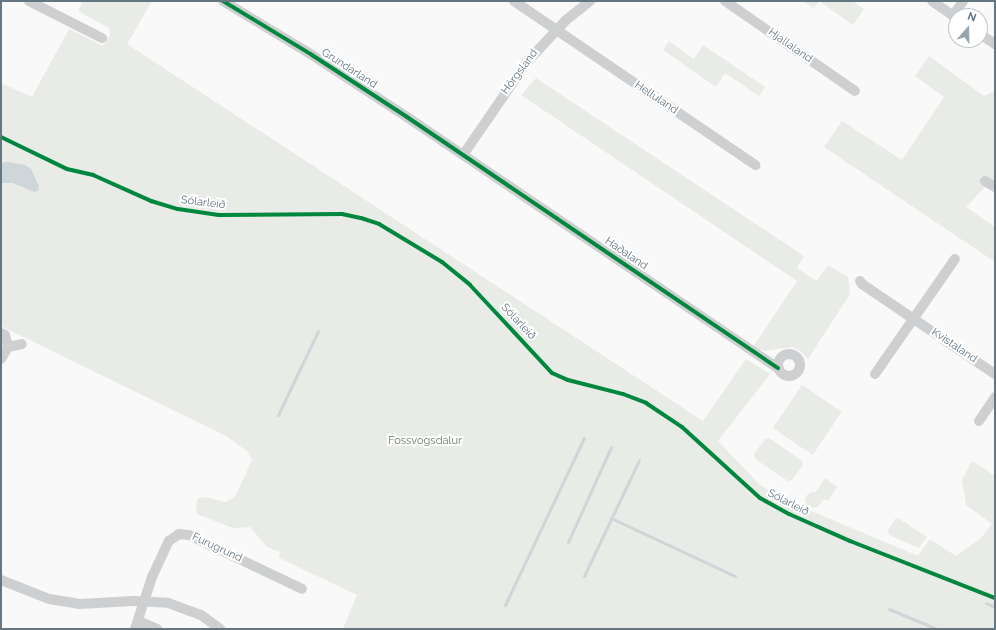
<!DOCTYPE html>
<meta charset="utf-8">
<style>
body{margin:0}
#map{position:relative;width:996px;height:630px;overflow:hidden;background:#f9f9f9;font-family:Raleway,sans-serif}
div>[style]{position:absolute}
.green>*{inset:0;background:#e8ebe6;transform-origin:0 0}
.water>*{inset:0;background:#ced6d9}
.stream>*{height:3px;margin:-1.5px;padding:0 1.5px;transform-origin:1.5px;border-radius:1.5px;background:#ced6d9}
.minor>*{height:10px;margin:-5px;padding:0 5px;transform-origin:5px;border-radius:5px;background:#cecfd0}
.minor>.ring{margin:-5px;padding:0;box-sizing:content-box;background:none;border:10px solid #cecfd0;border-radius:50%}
.cycleway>*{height:4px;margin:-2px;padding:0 2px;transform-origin:2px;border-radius:2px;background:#00873e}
span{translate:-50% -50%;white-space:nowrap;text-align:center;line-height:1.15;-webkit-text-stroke:4px #fff;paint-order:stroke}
.street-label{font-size:11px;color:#657683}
.park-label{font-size:11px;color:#687a64}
.frame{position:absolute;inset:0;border:2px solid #657683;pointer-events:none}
.north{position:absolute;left:948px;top:8px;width:40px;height:40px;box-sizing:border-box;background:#fff;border:1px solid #c1c8cd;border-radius:50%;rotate:20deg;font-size:11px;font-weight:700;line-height:16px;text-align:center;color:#657683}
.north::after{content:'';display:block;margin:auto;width:14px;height:18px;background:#99a4ac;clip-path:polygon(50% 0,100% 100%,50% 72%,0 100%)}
</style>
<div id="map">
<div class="green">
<i style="clip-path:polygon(83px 1px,152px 1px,127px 44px,703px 421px,746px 359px,770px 374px,718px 441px,760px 485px,790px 502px,918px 556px,930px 539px,956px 556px,981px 538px,992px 524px,966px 505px,962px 480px,972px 461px,995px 476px,995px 629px,343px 629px,357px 595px,279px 558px,280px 552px,267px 547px,250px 527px,233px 528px,197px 514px,196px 506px,198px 498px,205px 497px,225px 502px,235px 497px,252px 460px,248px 452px,226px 436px,1px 326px,1px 83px,32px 97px,69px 29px,103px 46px,110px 35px,109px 28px,78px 11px)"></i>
<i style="clip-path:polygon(803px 1px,852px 1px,864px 9px,853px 25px,819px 1px,814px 8px)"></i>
<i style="clip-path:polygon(669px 41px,694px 59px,703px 45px,765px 87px,759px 96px,725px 73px,716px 87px,663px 50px)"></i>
<i style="clip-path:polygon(929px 56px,984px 96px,995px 91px,995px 182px,992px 180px,966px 207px,995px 227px,995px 262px,824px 147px,842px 121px,902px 160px,944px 97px,915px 76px)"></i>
<i style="clip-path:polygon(536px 78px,804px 256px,797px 268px,817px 281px,828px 265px,848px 277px,850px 294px,808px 359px,800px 351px,792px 347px,765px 351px,760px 349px,759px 351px,753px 347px,797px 281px,521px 95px)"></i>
<i style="left:802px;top:385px;width:48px;height:52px;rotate:34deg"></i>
<i style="clip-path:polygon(769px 438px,802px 461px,803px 465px,792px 480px,788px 481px,755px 459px,754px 454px,765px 439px)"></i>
<i style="clip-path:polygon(825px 478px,837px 487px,828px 501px,824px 499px,818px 507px,809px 508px,805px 502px,806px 496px,811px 492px,816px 492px)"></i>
<i style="clip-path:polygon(898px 518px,927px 537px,919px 548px,889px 535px,888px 530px,895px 519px)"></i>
</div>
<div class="water">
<i style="clip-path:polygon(7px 162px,25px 165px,31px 169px,39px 186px,38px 191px,34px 192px,13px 183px,1px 183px,1px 163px)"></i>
</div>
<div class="stream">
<i style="left:278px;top:415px;width:93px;rotate:-64.5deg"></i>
<i style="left:611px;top:518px;width:137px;rotate:25.1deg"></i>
<i style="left:568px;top:542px;width:104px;rotate:-65.6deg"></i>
<i style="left:584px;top:576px;width:128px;rotate:-64.6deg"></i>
<i style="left:986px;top:603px;width:10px;rotate:24deg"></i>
<i style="left:505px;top:605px;width:185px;rotate:-64.7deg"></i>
<i style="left:889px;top:609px;width:52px;rotate:22.6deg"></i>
</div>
<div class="minor">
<i style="left:29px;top:1px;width:82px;rotate:26.9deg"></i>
<i style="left:223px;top:1px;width:104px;rotate:31.2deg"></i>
<i style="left:312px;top:55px;width:113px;rotate:33.1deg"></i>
<i style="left:407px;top:117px;width:448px;rotate:34.1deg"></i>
<i style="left:514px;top:1px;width:292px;rotate:34.2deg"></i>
<i style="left:725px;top:1px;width:158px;rotate:34.7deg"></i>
<i style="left:932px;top:1px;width:29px;rotate:35deg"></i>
<i style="left:953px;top:16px;width:18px;rotate:-56deg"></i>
<i style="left:980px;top:34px;width:18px;rotate:34deg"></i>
<i style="left:463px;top:155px;width:113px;rotate:-55.5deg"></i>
<i style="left:527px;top:62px;width:57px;rotate:-47.1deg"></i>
<i style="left:566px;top:20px;width:31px;rotate:-38deg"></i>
<i style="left:985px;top:181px;width:12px;rotate:31deg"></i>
<i style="left:860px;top:281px;width:4px;rotate:56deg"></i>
<i style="left:862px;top:284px;width:161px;rotate:34.1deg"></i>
<i style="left:1px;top:333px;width:4px;rotate:27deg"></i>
<i style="left:5px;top:335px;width:12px;rotate:76deg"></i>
<i class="ring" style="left:778px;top:354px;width:12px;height:12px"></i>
<i style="left:1px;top:359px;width:14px;rotate:-60deg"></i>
<i style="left:8px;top:347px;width:14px;rotate:-12deg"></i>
<i style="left:875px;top:374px;width:140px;rotate:-55.2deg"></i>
<i style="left:979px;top:421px;width:29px;rotate:-56deg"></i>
<i style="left:1px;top:580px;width:52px;rotate:21.6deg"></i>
<i style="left:49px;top:599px;width:30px;rotate:9deg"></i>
<i style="left:79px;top:604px;width:55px;rotate:-3.1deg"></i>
<i style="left:134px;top:601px;width:34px;rotate:3deg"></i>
<i style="left:168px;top:603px;width:35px;rotate:20deg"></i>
<i style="left:201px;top:615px;width:24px;rotate:36deg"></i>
<i style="left:139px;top:621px;width:20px;rotate:24deg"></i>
<i style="left:135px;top:629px;width:55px;rotate:-71.9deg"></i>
<i style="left:152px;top:577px;width:40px;rotate:-65deg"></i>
<i style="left:169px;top:541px;width:12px;rotate:-35deg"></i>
<i style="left:179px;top:534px;width:10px;rotate:6deg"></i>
<i style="left:189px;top:535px;width:125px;rotate:25.5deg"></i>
</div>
<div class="cycleway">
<i style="left:223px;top:1px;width:104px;rotate:31.2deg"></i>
<i style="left:312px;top:55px;width:113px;rotate:33.1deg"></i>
<i style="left:407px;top:117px;width:448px;rotate:34.1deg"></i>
<i style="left:1px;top:137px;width:73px;rotate:25.9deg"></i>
<i style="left:67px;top:169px;width:27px;rotate:13deg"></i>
<i style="left:93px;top:175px;width:64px;rotate:24.1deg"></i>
<i style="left:151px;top:201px;width:28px;rotate:17deg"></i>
<i style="left:178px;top:209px;width:41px;rotate:8.3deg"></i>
<i style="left:219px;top:215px;width:123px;rotate:-0.5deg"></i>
<i style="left:342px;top:214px;width:19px;rotate:12deg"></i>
<i style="left:361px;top:218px;width:19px;rotate:18deg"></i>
<i style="left:379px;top:224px;width:74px;rotate:31.1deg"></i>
<i style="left:442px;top:262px;width:36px;rotate:39deg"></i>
<i style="left:470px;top:285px;width:120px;rotate:47deg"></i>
<i style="left:552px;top:373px;width:17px;rotate:24deg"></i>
<i style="left:568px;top:380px;width:57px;rotate:14.3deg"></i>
<i style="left:623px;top:394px;width:25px;rotate:21deg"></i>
<i style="left:646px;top:403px;width:43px;rotate:33.7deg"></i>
<i style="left:682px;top:427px;width:105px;rotate:42.3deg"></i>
<i style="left:760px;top:498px;width:33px;rotate:29deg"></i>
<i style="left:789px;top:514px;width:67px;rotate:23.9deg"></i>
<i style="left:850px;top:541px;width:156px;rotate:21.5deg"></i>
</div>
<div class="street-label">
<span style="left:790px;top:46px;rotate:35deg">Hjallaland</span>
<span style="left:349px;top:69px;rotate:33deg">Grundarland</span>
<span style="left:520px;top:72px;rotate:-53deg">Hörgsland</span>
<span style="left:656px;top:98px;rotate:34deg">Helluland</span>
<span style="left:203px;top:203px;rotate:7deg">Sólarleið</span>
<span style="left:626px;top:254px;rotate:34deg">Haðaland</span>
<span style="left:518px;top:322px;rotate:47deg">Sólarleið</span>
<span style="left:954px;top:346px;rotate:34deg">Kvistaland</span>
<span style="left:788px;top:503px;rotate:27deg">Sólarleið</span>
<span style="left:217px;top:548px;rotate:25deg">Furugrund</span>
</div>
<div class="park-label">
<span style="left:425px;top:441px">Fossvogsdalur</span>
</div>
<div class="frame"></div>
<div class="north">N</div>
</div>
